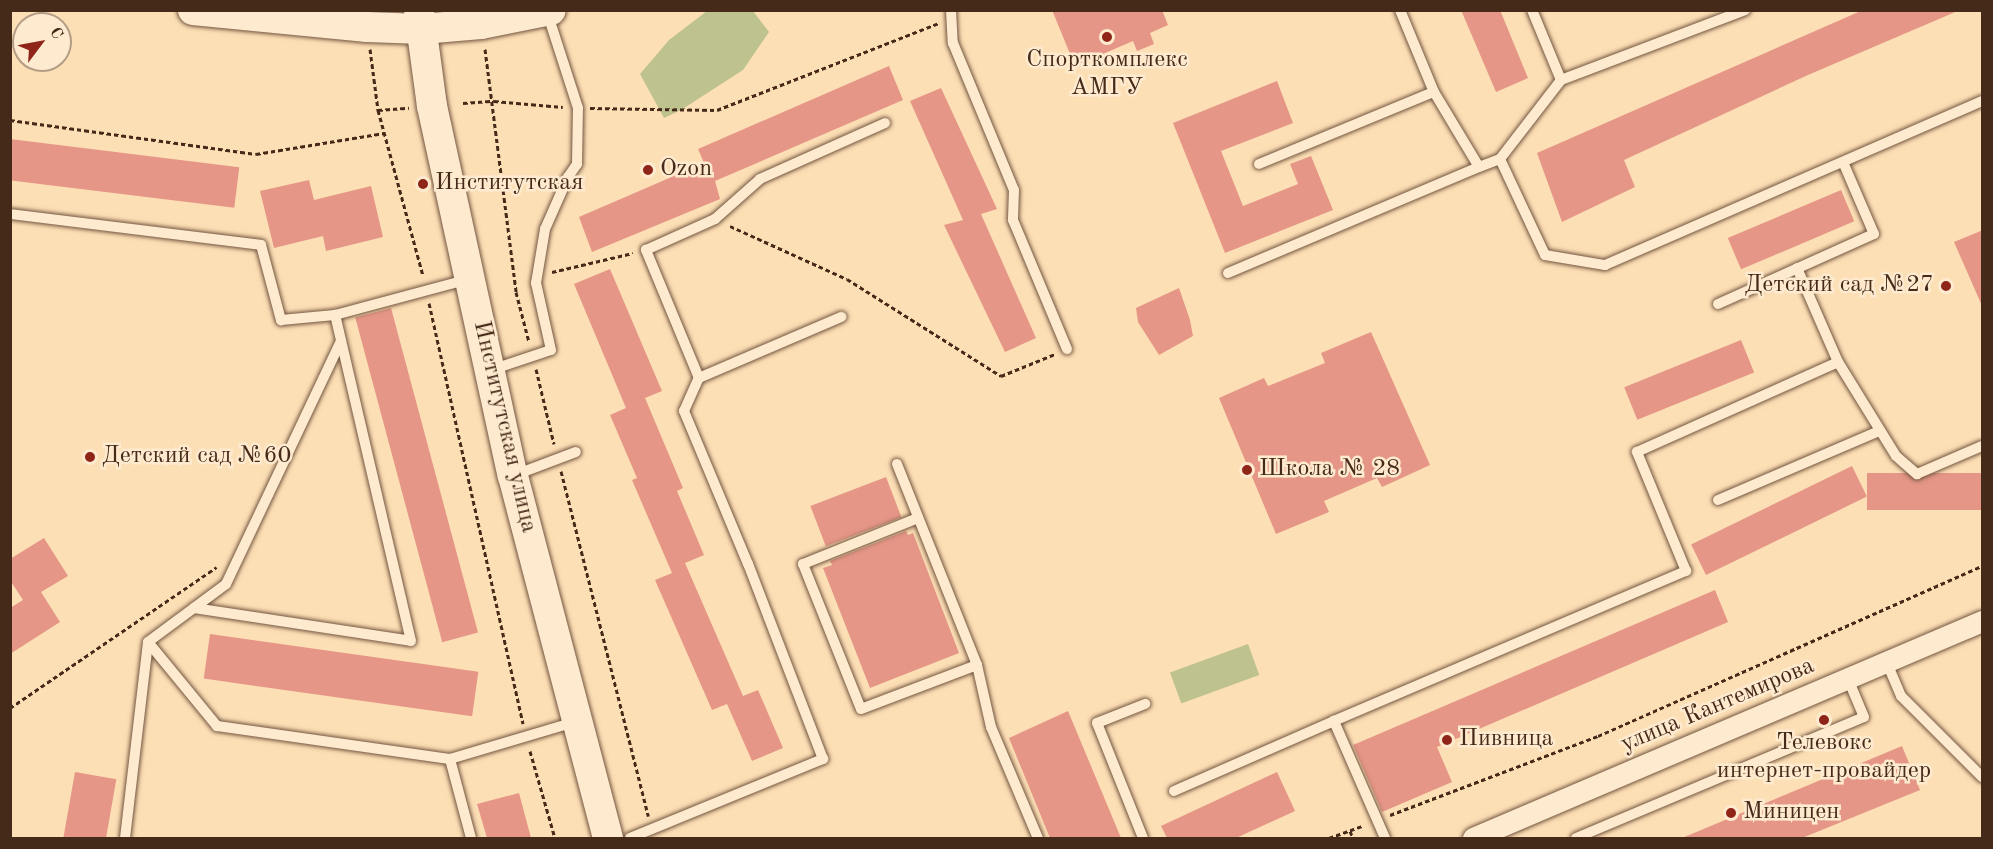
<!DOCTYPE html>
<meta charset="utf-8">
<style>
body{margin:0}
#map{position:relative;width:1993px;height:849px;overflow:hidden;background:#fddfb5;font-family:"Old Standard TT",serif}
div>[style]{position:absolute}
.green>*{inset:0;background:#bec28e;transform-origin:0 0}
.building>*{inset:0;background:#e59686;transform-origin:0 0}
.path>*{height:3px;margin-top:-1.5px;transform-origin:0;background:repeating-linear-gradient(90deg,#452919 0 4.5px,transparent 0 7.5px)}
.roads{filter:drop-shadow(0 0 2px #735640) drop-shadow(0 0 2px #735640)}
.lane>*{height:10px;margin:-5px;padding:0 5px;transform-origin:5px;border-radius:5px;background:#feeacf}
.street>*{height:21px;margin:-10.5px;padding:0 10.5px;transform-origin:10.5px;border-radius:10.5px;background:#feeacf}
.secondary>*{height:30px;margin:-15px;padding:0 15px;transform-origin:15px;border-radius:15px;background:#feeacf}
.dots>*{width:16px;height:16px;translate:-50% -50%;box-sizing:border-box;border:3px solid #feeacf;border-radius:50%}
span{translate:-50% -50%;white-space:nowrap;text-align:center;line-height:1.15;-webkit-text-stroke:5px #feeacf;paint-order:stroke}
.poi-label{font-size:24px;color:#452919}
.left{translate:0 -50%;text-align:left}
.right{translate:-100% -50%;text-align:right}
.street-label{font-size:24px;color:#452919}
.frame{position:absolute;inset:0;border:12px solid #452919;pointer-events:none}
.north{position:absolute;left:12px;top:12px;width:60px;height:60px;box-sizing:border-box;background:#feeacf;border:2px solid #b49d86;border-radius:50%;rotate:58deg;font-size:16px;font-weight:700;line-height:24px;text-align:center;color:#452919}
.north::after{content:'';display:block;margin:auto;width:21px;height:27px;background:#8f2418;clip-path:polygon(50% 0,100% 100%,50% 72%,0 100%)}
</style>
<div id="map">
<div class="green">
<i style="clip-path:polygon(707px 11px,753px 11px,769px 32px,743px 70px,681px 110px,664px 118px,640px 74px,669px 40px)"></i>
<i style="left:1248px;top:644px;width:33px;height:83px;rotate:70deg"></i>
</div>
<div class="building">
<i style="clip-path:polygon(1052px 10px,1162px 10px,1168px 25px,1150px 33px,1154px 44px,1137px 51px,1133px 41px,1075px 66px)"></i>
<i style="clip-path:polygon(1461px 10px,1500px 10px,1528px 78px,1496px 92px)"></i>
<i style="clip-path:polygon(1863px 10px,1960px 10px,1808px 75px,1624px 160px,1635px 187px,1562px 222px,1537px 153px)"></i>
<i style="clip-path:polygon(889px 66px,903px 100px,715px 181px,720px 199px,592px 252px,579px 217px,704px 163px,698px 149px)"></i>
<i style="clip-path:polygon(1277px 81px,1293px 123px,1221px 151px,1243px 206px,1298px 184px,1290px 164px,1311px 156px,1333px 210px,1225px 253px,1173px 123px)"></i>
<i style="clip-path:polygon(941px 88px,997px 209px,981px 214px,1036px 338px,1005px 352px,944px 225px,963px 220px,910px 101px)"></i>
<i style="left:10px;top:139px;width:231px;height:41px;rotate:7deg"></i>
<i style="clip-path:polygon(309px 180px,314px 200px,371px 186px,383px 237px,326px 251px,323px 236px,274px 248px,260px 191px)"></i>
<i style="left:1841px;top:190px;width:34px;height:123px;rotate:67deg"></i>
<i style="clip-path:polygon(1983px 230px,1983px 308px,1954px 242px)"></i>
<i style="clip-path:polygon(610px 269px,662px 391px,645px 398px,683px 488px,677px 491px,704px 555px,685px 563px,743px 696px,758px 690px,783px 748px,752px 761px,727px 704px,712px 710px,655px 580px,672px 573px,632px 480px,637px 478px,610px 415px,626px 408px,574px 284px)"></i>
<i style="clip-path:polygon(1179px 288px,1190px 320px,1193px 336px,1159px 355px,1138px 322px,1136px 308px)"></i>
<i style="left:391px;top:308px;width:336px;height:37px;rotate:75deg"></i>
<i style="clip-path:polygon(1371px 332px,1430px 465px,1382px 487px,1377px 478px,1324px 501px,1329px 512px,1276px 534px,1219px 398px,1264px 378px,1268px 386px,1325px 363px,1321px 353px)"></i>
<i style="left:1741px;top:340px;width:35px;height:126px;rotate:68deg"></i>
<i style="left:1852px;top:466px;width:34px;height:179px;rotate:64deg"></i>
<i style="left:1983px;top:473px;width:37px;height:116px;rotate:90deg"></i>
<i style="left:886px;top:477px;width:43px;height:81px;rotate:69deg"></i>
<i style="clip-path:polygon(906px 531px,908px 535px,913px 533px,959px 653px,870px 688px,823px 568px,832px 565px,830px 561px)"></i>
<i style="clip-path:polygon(44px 538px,68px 576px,41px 592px,60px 622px,10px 654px,10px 608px,23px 600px,10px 580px,10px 559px)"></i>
<i style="clip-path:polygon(1715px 590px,1728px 622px,1437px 747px,1452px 782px,1382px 812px,1353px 745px)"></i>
<i style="left:210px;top:634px;width:271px;height:45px;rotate:8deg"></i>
<i style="clip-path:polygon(1068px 711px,1121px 838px,1050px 838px,1009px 738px)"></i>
<i style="clip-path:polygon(1902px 746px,1920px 790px,1802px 838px,1682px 838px)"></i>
<i style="left:75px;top:772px;width:42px;height:66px;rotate:10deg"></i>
<i style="clip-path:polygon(1277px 772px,1295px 811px,1236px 838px,1167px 838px,1161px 826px)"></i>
<i style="clip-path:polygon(519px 793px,531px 838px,487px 838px,477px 804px)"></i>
</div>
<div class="path">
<i style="left:370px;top:49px;width:62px;rotate:82.5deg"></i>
<i style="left:378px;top:110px;width:172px;rotate:74.8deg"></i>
<i style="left:485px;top:49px;width:245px;rotate:82.7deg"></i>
<i style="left:516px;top:292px;width:52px;rotate:75.4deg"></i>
<i style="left:463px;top:103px;width:31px;rotate:-4deg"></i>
<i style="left:494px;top:101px;width:69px;rotate:5deg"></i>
<i style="left:590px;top:108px;width:127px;rotate:0.9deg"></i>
<i style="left:717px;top:110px;width:238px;rotate:-21.4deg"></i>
<i style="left:378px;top:110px;width:31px;rotate:-4deg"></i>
<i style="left:10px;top:120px;width:248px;rotate:7.9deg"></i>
<i style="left:256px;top:154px;width:130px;rotate:-9.3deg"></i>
<i style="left:730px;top:226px;width:128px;rotate:24.4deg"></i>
<i style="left:847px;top:279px;width:182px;rotate:32.2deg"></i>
<i style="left:1001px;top:376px;width:58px;rotate:-22.2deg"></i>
<i style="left:552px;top:272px;width:83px;rotate:-13.2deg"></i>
<i style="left:429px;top:303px;width:431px;rotate:77.4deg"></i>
<i style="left:536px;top:369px;width:77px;rotate:76.5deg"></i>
<i style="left:561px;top:471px;width:356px;rotate:75.8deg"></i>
<i style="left:10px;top:708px;width:250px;rotate:-34.3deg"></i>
<i style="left:530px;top:751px;width:91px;rotate:74deg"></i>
<i style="left:1390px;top:815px;width:222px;rotate:-20.8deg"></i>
<i style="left:1598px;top:736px;width:420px;rotate:-23.9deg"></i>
<i style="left:1350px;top:831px;width:8px;rotate:67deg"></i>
<i style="left:1329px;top:838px;width:37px;rotate:-20deg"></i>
</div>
<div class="roads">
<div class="lane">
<i style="left:951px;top:10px;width:33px;rotate:87deg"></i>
<i style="left:953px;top:43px;width:159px;rotate:67.5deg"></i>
<i style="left:1014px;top:190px;width:30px;rotate:92deg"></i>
<i style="left:1013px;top:220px;width:140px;rotate:67.3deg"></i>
<i style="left:1400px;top:10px;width:89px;rotate:67.5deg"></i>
<i style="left:1434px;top:92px;width:87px;rotate:59deg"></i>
<i style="left:1479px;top:167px;width:22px;rotate:-21deg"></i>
<i style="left:1500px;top:159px;width:100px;rotate:-52.3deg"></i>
<i style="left:1561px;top:80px;width:76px;rotate:-112.5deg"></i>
<i style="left:1561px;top:80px;width:197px;rotate:-20.8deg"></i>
<i style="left:1500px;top:159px;width:106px;rotate:64.9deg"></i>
<i style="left:1545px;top:255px;width:61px;rotate:9.5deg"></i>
<i style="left:1605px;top:265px;width:411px;rotate:-23.5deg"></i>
<i style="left:1259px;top:164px;width:189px;rotate:-22.4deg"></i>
<i style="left:10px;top:214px;width:253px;rotate:7deg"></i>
<i style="left:261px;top:245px;width:78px;rotate:75.1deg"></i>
<i style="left:281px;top:320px;width:54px;rotate:-5.3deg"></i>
<i style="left:335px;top:315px;width:139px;rotate:-15deg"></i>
<i style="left:1797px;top:268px;width:103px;rotate:66.4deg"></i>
<i style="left:1838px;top:362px;width:110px;rotate:58.3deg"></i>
<i style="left:1896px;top:456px;width:28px;rotate:41deg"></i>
<i style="left:1917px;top:474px;width:71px;rotate:-23.3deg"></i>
<i style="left:1228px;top:273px;width:272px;rotate:-22.9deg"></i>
<i style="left:1718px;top:304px;width:171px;rotate:-24.2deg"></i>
<i style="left:1874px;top:234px;width:78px;rotate:-113.3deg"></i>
<i style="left:491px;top:370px;width:63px;rotate:-18.4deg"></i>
<i style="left:551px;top:350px;width:69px;rotate:-102.6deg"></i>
<i style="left:536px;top:283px;width:55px;rotate:-80.5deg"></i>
<i style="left:545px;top:229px;width:57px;rotate:-66.1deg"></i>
<i style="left:568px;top:177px;width:16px;rotate:-55deg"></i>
<i style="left:577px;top:164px;width:56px;rotate:-89deg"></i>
<i style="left:578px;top:108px;width:101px;rotate:-107.9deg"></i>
<i style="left:699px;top:378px;width:139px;rotate:-112.5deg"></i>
<i style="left:646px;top:250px;width:76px;rotate:-24.2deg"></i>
<i style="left:715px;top:219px;width:60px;rotate:-41.6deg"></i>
<i style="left:760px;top:179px;width:137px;rotate:-24.1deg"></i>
<i style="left:897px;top:464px;width:216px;rotate:68.3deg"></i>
<i style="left:977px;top:665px;width:64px;rotate:77.3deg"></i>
<i style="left:991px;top:727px;width:121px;rotate:67.1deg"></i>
<i style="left:515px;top:475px;width:65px;rotate:-20.7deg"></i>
<i style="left:1718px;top:500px;width:175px;rotate:-23.2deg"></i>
<i style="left:918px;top:518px;width:124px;rotate:158.2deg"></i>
<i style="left:803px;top:564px;width:156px;rotate:68.2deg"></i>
<i style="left:861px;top:709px;width:124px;rotate:-20.8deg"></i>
<i style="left:194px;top:608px;width:219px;rotate:8.6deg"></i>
<i style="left:411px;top:641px;width:335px;rotate:-103.1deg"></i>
<i style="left:148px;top:642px;width:109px;rotate:50.6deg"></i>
<i style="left:217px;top:726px;width:235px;rotate:8.1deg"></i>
<i style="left:1887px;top:663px;width:36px;rotate:67deg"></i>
<i style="left:1901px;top:696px;width:115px;rotate:45deg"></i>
<i style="left:1174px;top:791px;width:175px;rotate:-23.6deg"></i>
<i style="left:125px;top:838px;width:197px;rotate:-83.3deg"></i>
<i style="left:148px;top:642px;width:97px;rotate:-36.6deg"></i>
<i style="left:226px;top:584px;width:269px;rotate:-64.7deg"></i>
<i style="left:471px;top:838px;width:82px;rotate:-104.9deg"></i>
<i style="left:450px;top:759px;width:130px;rotate:-16.5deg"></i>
<i style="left:630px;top:838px;width:209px;rotate:-22.3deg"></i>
<i style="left:823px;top:759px;width:209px;rotate:-111deg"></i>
<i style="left:748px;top:564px;width:166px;rotate:-112.7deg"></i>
<i style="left:684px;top:411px;width:36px;rotate:-66deg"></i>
<i style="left:699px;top:378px;width:155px;rotate:-23.2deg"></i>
<i style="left:1143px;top:838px;width:124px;rotate:-111.8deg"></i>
<i style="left:1097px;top:723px;width:52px;rotate:-21.6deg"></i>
<i style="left:1385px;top:838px;width:128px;rotate:-113.6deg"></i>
<i style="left:1334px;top:721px;width:383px;rotate:-23.1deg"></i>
<i style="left:1686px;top:571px;width:129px;rotate:-112.4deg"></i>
<i style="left:1637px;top:452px;width:220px;rotate:-24.1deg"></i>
<i style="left:1576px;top:838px;width:312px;rotate:-22.8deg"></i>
<i style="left:1864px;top:717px;width:41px;rotate:-112.8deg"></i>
</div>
<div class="street">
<i style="left:1473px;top:838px;width:553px;rotate:-23.09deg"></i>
</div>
<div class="secondary">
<i style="left:193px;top:10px;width:175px;rotate:5.6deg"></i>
<i style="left:367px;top:27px;width:55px;rotate:2.1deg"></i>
<i style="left:422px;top:29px;width:59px;rotate:-4.8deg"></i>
<i style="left:481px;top:24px;width:71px;rotate:-11.3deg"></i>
<i style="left:419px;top:10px;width:97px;rotate:82.3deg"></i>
<i style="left:432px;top:106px;width:379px;rotate:77.7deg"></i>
<i style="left:513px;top:476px;width:374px;rotate:75.3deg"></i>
</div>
</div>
<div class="dots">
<i style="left:1107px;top:37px;background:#8f2418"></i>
<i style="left:648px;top:170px;background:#8f2418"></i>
<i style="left:423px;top:184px;background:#8f2418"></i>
<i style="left:1946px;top:286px;background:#8f2418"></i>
<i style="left:90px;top:457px;background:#8f2418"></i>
<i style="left:1247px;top:470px;background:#8f2418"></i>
<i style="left:1824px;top:720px;background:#8f2418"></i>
<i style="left:1447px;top:740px;background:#8f2418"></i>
<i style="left:1731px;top:813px;background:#8f2418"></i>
</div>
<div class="poi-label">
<span style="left:1107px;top:75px">Спорткомплекс<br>АМГУ</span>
<span class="left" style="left:660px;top:170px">Ozon</span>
<span class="left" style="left:435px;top:184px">Институтская</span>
<span class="right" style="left:1934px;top:286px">Детский сад №27</span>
<span class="left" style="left:102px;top:457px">Детский сад №60</span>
<span class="left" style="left:1259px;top:470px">Школа № 28</span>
<span class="left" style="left:1459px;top:740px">Пивница</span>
<span style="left:1824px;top:758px">Телевокс<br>интернет-провайдер</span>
<span class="left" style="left:1743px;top:813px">Миницен</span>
</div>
<div class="street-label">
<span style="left:504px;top:427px;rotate:77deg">Институтская улица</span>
<span style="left:1718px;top:706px;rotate:-23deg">улица Кантемирова</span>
</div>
<div class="frame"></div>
<div class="north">С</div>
</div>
